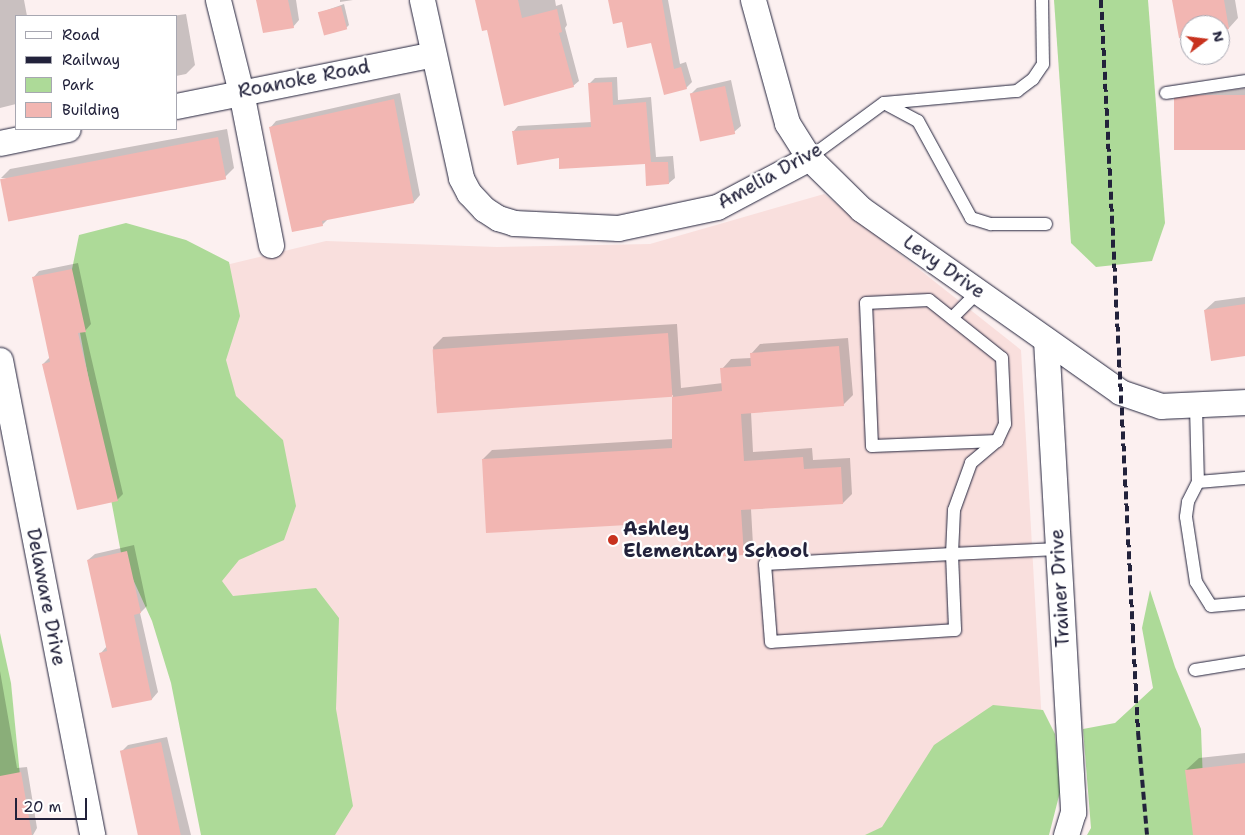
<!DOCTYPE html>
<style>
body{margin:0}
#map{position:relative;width:1245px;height:835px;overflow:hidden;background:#fcf0f0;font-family:"Shantell Sans",sans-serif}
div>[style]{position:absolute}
.built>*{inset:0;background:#f9dfdd}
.green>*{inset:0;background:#adda98}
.shadow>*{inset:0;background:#0003}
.building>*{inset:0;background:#f2b6b2;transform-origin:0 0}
.roads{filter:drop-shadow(0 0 1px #22223b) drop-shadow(0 0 1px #22223b)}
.lane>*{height:12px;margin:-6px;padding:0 6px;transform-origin:6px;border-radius:6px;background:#fff}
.street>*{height:25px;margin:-12.5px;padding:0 12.5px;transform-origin:12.5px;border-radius:12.5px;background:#fff}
.rail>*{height:4px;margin-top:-2px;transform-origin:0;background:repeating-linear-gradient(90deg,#22223b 0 8px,transparent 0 12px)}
.dots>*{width:14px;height:14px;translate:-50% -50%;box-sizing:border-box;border:2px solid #fff;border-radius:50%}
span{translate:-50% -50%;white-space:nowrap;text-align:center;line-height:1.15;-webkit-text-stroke:4.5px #fff;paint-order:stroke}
.street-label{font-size:19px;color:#22223b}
.poi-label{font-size:19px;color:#22223b;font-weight:700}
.left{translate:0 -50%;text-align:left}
.legend{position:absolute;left:15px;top:15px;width:162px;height:115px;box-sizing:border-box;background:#fff;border:1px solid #a7a7b1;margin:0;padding:6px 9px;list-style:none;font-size:15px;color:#22223b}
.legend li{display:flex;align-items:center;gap:10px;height:25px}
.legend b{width:25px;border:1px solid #a7a7b1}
.north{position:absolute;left:1180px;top:15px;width:50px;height:50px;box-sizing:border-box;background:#fff;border:1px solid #a7a7b1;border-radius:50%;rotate:75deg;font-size:14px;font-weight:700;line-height:20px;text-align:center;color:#22223b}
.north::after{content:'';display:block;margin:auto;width:18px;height:22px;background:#c8321e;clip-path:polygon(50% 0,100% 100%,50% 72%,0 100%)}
.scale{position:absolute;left:15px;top:798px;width:72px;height:22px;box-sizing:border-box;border:2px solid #22223b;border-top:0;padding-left:6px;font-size:15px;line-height:18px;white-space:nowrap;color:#22223b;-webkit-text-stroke:4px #fff;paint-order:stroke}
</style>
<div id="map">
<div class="built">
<i style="clip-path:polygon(824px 194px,1021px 350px,1043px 742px,943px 835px,247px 835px,147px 284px,326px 241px,497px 247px,650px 244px)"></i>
</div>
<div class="green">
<i style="clip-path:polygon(1054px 0,1148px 0,1165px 223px,1152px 261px,1096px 267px,1071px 243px)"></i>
<i style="clip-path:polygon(126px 223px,186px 240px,229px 262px,240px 316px,226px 360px,236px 396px,283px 440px,296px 506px,284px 540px,239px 560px,222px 581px,233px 596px,316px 588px,339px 618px,336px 709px,353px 806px,335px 835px,201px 835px,171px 683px,152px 621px,121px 553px,70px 279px,79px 235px)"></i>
<i style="clip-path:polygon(1150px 590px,1175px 667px,1201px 729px,1205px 835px,1087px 835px,1091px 828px,1083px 729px,1115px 723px,1153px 688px,1142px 628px)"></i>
<i style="clip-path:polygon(0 633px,11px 683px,24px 817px,0 835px)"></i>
<i style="clip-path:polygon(993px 705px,1043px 710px,1055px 734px,1060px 792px,1049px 835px,865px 835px,882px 827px,934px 745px)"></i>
</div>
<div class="shadow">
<i style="clip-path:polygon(0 0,24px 0,27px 16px,16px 16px,16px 104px,0 108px)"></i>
<i style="clip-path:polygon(258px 0,296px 0,299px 20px,293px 27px)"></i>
<i style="clip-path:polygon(340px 0,353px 0,340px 2px)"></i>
<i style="clip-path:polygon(477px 0,555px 0,556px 6px,562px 4px,567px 25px,565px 28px,579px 81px,573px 86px,488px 28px)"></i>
<i style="clip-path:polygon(610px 0,668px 0,680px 64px,686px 62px,692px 82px,686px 88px,652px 42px,623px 21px)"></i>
<i style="clip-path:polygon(1173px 0,1235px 0,1238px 18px,1229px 28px,1220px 29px,1220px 25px,1190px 25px,1190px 35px)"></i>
<i style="clip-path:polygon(344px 4px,349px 25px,346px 28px,319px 13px)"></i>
<i style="clip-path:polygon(186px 14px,195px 65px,186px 74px,176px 76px,176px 16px,172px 16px)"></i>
<i style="clip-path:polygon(617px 77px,618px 100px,651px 97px,656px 157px,673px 156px,675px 178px,669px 183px,646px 162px,560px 156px,513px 132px,518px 126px,592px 122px,590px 83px,595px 78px)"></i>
<i style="clip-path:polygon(731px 80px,741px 126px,734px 132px,691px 94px,697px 88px)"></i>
<i style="clip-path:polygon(1245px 88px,1245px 149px,1177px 107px,1186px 97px)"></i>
<i style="clip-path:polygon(400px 93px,420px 195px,414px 202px,329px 218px,322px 225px,270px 128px,276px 121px)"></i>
<i style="clip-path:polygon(227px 129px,234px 168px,225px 177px,1px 178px,10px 169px)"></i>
<i style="clip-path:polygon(78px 263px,91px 324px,85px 331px,123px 494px,117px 500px,43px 364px,50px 357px,33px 278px,39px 271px)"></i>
<i style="clip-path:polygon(1245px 297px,1245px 355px,1205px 310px,1215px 301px)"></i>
<i style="clip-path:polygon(677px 324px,681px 388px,723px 383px,722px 369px,731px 359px,751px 358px,751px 354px,760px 344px,848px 338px,853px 395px,843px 405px,751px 412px,753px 452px,812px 448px,813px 460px,850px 458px,852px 494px,843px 503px,751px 509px,753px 545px,744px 554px,681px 521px,483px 459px,492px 450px,673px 439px,673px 395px,437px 408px,433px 347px,443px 337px)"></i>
<i style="clip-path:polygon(134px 545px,147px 606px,140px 613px,158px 692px,152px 699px,113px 707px,101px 653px,107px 646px,88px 560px,95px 554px)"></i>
<i style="clip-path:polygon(0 671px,17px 768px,27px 767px,37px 828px,33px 835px,0 835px)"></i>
<i style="clip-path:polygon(167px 737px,191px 835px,141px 835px,122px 751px,128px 745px)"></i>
<i style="clip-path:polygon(1245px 753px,1245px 835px,1194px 835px,1186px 770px,1199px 758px)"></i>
</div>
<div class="building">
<i style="clip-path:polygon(256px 0,288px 0,294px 28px,263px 33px)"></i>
<i style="clip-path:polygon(475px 0,518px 0,522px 18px,557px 9px,562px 32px,559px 33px,574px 87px,504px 106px,487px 30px,482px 31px)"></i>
<i style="clip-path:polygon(608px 0,662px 0,674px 69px,681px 67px,687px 89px,664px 95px,651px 43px,627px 48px,622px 22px,613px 24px)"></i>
<i style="clip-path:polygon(1172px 0,1224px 0,1229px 29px,1220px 31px,1220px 25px,1190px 25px,1190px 36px,1179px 38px)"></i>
<i style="left:341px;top:6px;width:24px;height:24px;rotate:75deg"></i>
<i style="clip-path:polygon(612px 82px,613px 105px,646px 102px,651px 162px,668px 162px,669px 184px,646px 186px,645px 164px,559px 169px,559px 158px,517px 165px,512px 131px,591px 127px,588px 83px)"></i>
<i style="left:725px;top:86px;width:49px;height:36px;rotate:78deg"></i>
<i style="left:1245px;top:95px;width:55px;height:71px;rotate:90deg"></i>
<i style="clip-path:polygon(394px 99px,414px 203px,322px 221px,323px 226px,292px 232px,269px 127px)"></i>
<i style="left:218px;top:137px;width:43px;height:222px;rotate:79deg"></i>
<i style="clip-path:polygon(72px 269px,86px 332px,78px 333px,118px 501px,77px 510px,42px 364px,50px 362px,32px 277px)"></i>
<i style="clip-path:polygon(1245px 304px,1245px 356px,1211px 361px,1204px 310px)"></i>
<i style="left:668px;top:333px;width:64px;height:236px;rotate:86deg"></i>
<i style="clip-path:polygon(839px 346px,844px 406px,741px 414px,744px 461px,803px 457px,804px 469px,841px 467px,843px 504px,741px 510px,744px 555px,682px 559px,680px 522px,486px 533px,482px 459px,672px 448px,672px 397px,722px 391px,720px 368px,751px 366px,750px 353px)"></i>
<i style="clip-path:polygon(127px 551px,141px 613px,134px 615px,152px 700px,112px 708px,99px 653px,107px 651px,87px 560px)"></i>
<i style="left:161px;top:742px;width:95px;height:42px;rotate:78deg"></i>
<i style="clip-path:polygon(1245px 763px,1245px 835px,1193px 835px,1185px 770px)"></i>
<i style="clip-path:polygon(21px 772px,32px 835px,0 835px,0 776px)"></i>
</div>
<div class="roads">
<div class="lane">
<i style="left:1166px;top:93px;width:80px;rotate:-8.6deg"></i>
<i style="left:884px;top:103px;width:38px;rotate:28deg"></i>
<i style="left:918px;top:121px;width:111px;rotate:61.3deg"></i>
<i style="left:971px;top:218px;width:21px;rotate:17deg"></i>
<i style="left:991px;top:224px;width:55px"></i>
<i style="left:809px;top:158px;width:93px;rotate:-36.3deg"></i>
<i style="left:884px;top:103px;width:134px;rotate:-5.2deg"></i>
<i style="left:1017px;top:91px;width:20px;rotate:-37deg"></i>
<i style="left:1033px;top:79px;width:18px;rotate:-56deg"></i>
<i style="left:1043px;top:64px;width:64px;rotate:-90.9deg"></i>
<i style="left:952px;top:318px;width:37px;rotate:-45deg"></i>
<i style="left:1196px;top:407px;width:75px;rotate:88.5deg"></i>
<i style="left:1198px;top:482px;width:47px;rotate:-4.9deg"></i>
<i style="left:997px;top:441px;width:125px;rotate:177.7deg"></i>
<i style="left:872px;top:446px;width:143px;rotate:-92.4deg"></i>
<i style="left:866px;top:303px;width:63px;rotate:-2.7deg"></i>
<i style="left:929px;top:300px;width:93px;rotate:38.5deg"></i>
<i style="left:1002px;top:358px;width:66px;rotate:87.4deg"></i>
<i style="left:1005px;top:424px;width:19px;rotate:115deg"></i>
<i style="left:997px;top:441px;width:34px;rotate:140deg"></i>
<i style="left:971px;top:463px;width:50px;rotate:109.9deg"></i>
<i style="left:954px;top:510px;width:44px;rotate:92.6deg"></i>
<i style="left:952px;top:554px;width:76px;rotate:87.7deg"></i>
<i style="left:955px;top:630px;width:184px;rotate:176.3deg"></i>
<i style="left:771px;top:642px;width:78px;rotate:-94.4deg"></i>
<i style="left:765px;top:564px;width:187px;rotate:-3.1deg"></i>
<i style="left:952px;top:554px;width:106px;rotate:-2.7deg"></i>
<i style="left:1198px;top:482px;width:22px;rotate:117deg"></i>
<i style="left:1188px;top:502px;width:15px;rotate:98deg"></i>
<i style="left:1186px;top:517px;width:66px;rotate:81.3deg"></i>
<i style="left:1196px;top:582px;width:28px;rotate:58deg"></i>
<i style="left:1211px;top:606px;width:34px;rotate:-5deg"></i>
<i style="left:1195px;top:670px;width:51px;rotate:-9.1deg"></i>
</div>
<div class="street">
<i style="left:218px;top:0;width:95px;rotate:76deg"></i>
<i style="left:241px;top:92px;width:156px;rotate:78.9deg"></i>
<i style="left:422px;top:0;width:182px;rotate:77.6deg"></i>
<i style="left:461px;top:178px;width:17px;rotate:62deg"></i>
<i style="left:469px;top:193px;width:22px;rotate:47deg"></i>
<i style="left:484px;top:209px;width:17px;rotate:33deg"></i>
<i style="left:498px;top:218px;width:17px;rotate:17deg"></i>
<i style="left:514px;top:223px;width:104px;rotate:2.8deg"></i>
<i style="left:618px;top:228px;width:101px;rotate:-12deg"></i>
<i style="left:717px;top:207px;width:104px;rotate:-28deg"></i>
<i style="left:753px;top:0;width:128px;rotate:74.5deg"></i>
<i style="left:787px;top:123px;width:41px;rotate:57.8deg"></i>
<i style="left:809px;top:158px;width:73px;rotate:44.4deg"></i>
<i style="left:861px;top:209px;width:317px;rotate:35.2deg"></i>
<i style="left:1120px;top:392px;width:43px;rotate:18.9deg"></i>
<i style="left:1161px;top:406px;width:84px;rotate:-2.7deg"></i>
<i style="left:176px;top:106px;width:262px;rotate:-11.4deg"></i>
<i style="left:0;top:143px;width:69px;rotate:-11.6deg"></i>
<i style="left:1046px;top:340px;width:473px;rotate:86.7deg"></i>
<i style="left:1073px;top:812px;width:24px;rotate:107deg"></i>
<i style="left:0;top:360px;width:484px;rotate:79deg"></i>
</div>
</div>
<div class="rail">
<i style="left:1101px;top:0;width:733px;rotate:87.11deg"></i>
<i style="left:1138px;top:732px;width:103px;rotate:85deg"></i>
</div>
<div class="dots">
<i style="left:613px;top:540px;background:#c8321e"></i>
</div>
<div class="street-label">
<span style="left:304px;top:79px;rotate:-11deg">Roanoke Road</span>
<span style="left:770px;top:176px;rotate:-29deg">Amelia Drive</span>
<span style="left:944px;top:267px;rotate:35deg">Levy Drive</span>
<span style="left:1060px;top:588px;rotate:-93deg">Trainer Drive</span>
<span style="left:46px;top:597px;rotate:79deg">Delaware Drive</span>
</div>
<div class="poi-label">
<span class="left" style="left:623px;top:540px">Ashley<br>Elementary School</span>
</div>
<ul class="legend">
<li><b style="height:6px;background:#fff"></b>Road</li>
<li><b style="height:6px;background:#22223b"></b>Railway</li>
<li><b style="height:14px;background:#adda98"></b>Park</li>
<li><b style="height:14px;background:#f2b6b2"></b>Building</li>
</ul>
<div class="north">N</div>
<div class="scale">20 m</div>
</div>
